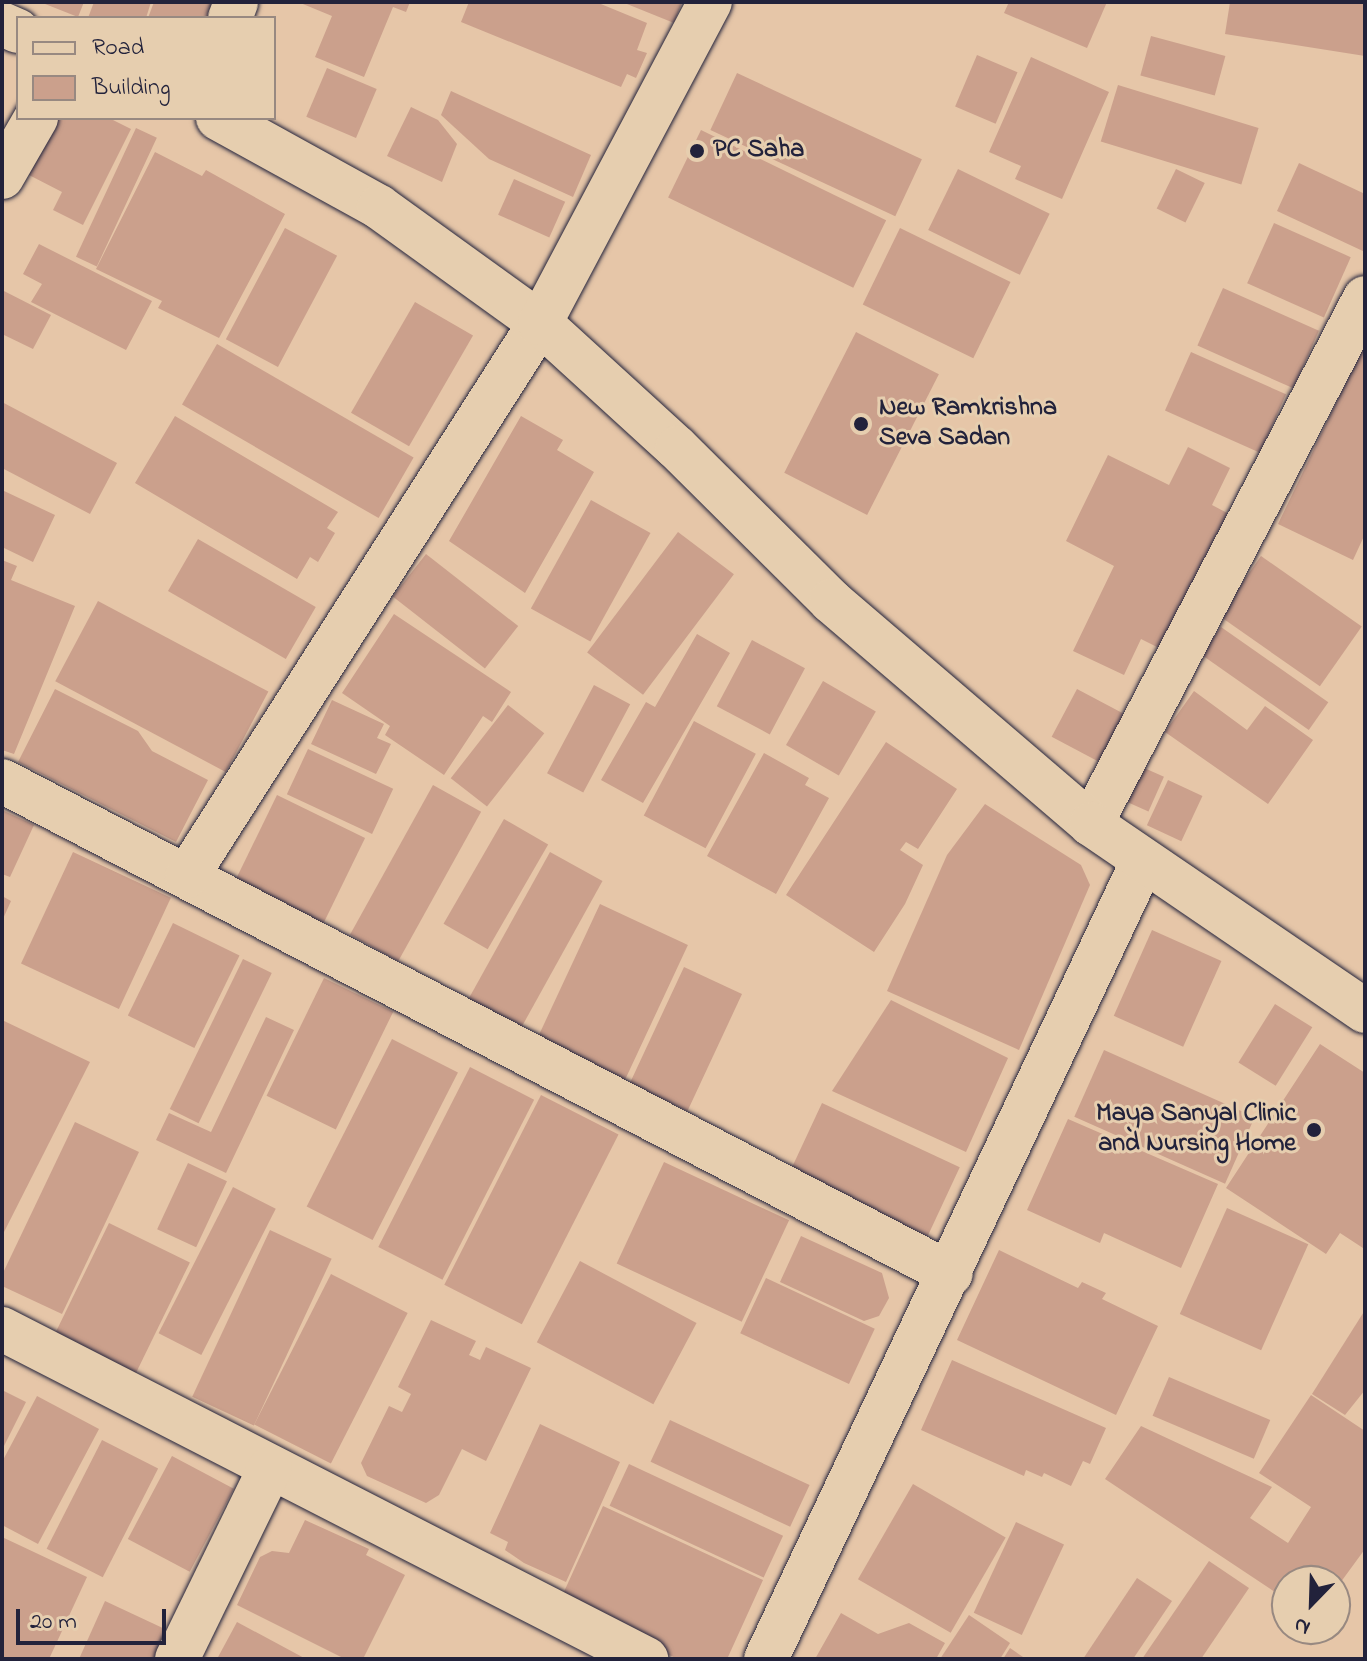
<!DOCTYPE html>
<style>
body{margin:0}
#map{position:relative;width:1367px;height:1661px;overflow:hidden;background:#e6c6a8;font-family:"Indie Flower",sans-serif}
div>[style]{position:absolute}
.building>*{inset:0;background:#cba08c;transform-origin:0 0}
.roads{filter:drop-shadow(0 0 2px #22223b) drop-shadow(0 0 2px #22223b)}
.street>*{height:44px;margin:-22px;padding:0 22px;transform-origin:22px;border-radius:22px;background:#e6ceaf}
.secondary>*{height:44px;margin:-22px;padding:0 22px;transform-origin:22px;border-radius:22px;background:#e6ceaf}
.dots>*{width:22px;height:22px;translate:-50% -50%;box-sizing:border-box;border:4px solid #e6ceaf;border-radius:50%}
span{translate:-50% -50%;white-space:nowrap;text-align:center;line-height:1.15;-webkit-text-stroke:6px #e6ceaf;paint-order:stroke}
.poi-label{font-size:26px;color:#22223b;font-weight:700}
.left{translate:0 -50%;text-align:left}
.right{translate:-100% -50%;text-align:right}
.frame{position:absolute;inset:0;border:4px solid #22223b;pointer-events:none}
.legend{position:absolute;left:16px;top:16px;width:260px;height:104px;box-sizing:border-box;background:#e6ceaf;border:2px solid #988981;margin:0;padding:10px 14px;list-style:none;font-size:24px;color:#22223b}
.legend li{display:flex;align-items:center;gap:16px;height:40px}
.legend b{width:40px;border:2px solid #988981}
.north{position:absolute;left:1271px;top:1565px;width:80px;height:80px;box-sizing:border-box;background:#e6ceaf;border:2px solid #988981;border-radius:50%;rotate:203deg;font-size:22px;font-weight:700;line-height:32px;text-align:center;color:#22223b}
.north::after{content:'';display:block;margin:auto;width:28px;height:36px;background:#22223b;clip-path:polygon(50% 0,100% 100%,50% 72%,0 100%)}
.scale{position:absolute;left:16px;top:1609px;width:150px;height:36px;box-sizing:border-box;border:4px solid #22223b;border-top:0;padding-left:10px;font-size:24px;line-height:28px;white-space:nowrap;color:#22223b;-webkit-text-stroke:6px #e6ceaf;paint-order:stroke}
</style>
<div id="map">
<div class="building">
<i style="clip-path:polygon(40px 2px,84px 2px,78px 17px)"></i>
<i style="clip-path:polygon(94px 2px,151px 2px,146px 18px,88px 18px)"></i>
<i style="clip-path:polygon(154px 2px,220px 2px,214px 18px,148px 18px)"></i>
<i style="clip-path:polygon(298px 2px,410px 2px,406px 12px,393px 7px,364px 77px,315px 57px,332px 16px)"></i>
<i style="clip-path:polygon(469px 2px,596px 2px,647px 23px,637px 50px,647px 53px,636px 78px,627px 74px,621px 87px,461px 22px)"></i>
<i style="clip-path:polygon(622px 2px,682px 2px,674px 23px)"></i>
<i style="clip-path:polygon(1009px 2px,1107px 2px,1087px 48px,1004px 13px)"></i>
<i style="clip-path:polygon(1230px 2px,1365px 2px,1365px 56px,1225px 34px)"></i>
<i style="left:1151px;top:36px;width:77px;height:41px;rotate:15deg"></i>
<i style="left:977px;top:55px;width:44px;height:56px;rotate:23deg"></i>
<i style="clip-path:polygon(1031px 57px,1109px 92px,1062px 199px,1015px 179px,1021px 166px,989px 152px)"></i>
<i style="left:327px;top:68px;width:54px;height:53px;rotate:23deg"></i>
<i style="left:737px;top:73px;width:204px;height:63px;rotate:25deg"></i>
<i style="left:1118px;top:85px;width:147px;height:59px;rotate:17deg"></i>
<i style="clip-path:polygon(451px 91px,591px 155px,573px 197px,489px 159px,441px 115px)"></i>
<i style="clip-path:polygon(411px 107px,438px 120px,457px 144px,442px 182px,387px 156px)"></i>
<i style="clip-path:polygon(59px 118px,109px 118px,131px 129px,83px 225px,53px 210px,62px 192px,29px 175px)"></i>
<i style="left:136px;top:128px;width:23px;height:142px;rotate:25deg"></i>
<i style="left:701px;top:130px;width:206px;height:75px;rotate:26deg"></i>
<i style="clip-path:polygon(155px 152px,202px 176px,206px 170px,285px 214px,219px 338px,158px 308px,162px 301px,96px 269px)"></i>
<i style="clip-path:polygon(1299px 163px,1365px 194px,1365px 252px,1277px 211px)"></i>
<i style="left:958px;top:169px;width:102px;height:68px;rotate:26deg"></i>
<i style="left:1176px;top:169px;width:32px;height:44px;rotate:26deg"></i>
<i style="left:514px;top:179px;width:56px;height:39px;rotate:24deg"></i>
<i style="left:1274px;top:223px;width:84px;height:66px;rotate:24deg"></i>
<i style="left:285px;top:228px;width:59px;height:126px;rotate:28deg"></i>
<i style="left:900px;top:228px;width:123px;height:85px;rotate:26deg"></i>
<i style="clip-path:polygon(39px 244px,152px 301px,126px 350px,31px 302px,42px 284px,23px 274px)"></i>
<i style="left:1223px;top:288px;width:105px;height:63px;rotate:24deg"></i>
<i style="clip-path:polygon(2px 290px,51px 315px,33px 349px,2px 334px)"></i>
<i style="left:415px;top:302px;width:67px;height:128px;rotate:30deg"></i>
<i style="left:856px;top:332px;width:93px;height:158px;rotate:27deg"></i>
<i style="clip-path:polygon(1365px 343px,1365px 534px,1353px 560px,1278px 524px)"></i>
<i style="left:217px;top:344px;width:227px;height:70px;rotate:30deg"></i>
<i style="left:1191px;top:352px;width:104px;height:64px;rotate:24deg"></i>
<i style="clip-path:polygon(2px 402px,117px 463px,90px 514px,2px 468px)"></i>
<i style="clip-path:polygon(175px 416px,338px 512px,327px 528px,335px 533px,318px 562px,310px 557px,297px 579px,135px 483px)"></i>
<i style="clip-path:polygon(521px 416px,563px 440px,557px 450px,594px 472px,525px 593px,449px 541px)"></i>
<i style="clip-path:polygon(1188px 447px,1230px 468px,1212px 505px,1231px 515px,1165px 651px,1141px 639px,1124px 675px,1073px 651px,1114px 566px,1066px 541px,1108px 455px,1169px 485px)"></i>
<i style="clip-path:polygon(2px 490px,55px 515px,33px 562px,2px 547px)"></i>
<i style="left:591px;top:500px;width:68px;height:124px;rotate:29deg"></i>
<i style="left:678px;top:532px;width:70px;height:151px;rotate:37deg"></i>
<i style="left:198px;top:539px;width:136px;height:60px;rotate:30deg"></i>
<i style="left:426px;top:554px;width:117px;height:54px;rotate:38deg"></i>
<i style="left:1261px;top:556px;width:123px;height:73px;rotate:35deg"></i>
<i style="clip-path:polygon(2px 560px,17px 566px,11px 580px,75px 606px,14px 754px,2px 750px)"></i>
<i style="left:98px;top:601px;width:193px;height:91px;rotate:28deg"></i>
<i style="clip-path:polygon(394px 614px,511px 692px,492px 722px,483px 716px,444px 775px,385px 735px,390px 726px,342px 693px)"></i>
<i style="left:1221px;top:627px;width:131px;height:34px;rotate:35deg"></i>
<i style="clip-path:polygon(697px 634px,730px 653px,643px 803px,601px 780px,646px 702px,655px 707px)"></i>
<i style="left:752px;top:640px;width:60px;height:75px;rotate:28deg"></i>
<i style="left:823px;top:681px;width:61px;height:74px;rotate:30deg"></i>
<i style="left:594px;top:685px;width:41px;height:100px;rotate:28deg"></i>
<i style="clip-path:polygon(55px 689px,138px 731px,152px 751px,208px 780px,176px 842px,18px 762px)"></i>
<i style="left:1077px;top:689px;width:54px;height:54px;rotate:28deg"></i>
<i style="clip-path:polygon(1194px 691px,1247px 730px,1265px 706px,1313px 740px,1268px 804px,1165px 732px)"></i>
<i style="clip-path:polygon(332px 700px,384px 724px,377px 738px,391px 744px,376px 774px,311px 744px)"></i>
<i style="left:508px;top:705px;width:46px;height:93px;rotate:38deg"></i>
<i style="left:694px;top:721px;width:70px;height:107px;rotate:28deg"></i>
<i style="clip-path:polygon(886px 742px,957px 789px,918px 849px,906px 842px,900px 850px,923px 865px,905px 904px,874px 952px,786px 895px)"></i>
<i style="left:308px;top:749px;width:94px;height:50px;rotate:25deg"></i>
<i style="clip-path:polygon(764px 753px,809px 778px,805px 785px,829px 798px,776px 894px,707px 856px)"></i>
<i style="left:1142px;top:767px;width:24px;height:38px;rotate:24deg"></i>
<i style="left:1168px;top:780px;width:38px;height:50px;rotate:25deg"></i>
<i style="left:433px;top:785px;width:55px;height:171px;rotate:29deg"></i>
<i style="left:277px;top:795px;width:98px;height:104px;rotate:26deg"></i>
<i style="clip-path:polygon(985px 804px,1081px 865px,1090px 885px,1019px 1050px,887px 991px,947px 855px)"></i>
<i style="clip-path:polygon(2px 810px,34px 825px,10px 877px,2px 874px)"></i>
<i style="left:504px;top:819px;width:51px;height:121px;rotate:30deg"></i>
<i style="left:73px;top:852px;width:108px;height:123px;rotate:25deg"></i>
<i style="left:550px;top:852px;width:60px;height:175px;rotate:29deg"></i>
<i style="clip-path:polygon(2px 896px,11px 901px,2px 921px)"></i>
<i style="left:600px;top:904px;width:97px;height:157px;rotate:25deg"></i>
<i style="left:173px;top:923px;width:74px;height:103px;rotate:26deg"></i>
<i style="left:1152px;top:930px;width:76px;height:94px;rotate:24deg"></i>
<i style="left:243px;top:959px;width:32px;height:167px;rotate:26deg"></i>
<i style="left:684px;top:967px;width:64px;height:129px;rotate:25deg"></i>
<i style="left:324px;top:978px;width:77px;height:131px;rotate:26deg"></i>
<i style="clip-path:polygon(891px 1000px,1008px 1058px,966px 1152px,832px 1091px)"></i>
<i style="left:1275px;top:1004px;width:44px;height:69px;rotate:32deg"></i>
<i style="clip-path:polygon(266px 1017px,294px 1030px,226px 1173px,156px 1140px,169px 1113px,211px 1132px)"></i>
<i style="clip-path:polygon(2px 1020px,90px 1062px,2px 1236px)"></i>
<i style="left:392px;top:1039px;width:74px;height:188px;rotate:27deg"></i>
<i style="clip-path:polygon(1320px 1044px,1365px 1073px,1365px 1245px,1363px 1248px,1340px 1233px,1326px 1254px,1226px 1188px)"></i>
<i style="left:1104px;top:1050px;width:165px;height:73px;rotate:24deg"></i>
<i style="left:470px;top:1067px;width:72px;height:202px;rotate:27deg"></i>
<i style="left:541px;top:1095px;width:87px;height:213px;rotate:27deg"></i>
<i style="left:822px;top:1103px;width:152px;height:80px;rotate:25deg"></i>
<i style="clip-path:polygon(1068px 1119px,1218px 1184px,1181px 1268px,1104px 1233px,1100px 1243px,1027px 1210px)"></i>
<i style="clip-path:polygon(75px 1122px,139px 1152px,62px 1314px,2px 1286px,2px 1275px)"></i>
<i style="left:664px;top:1162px;width:138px;height:112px;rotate:25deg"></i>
<i style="left:188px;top:1163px;width:43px;height:73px;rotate:25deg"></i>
<i style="left:233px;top:1187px;width:48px;height:164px;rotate:27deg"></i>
<i style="left:1227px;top:1208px;width:89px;height:116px;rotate:24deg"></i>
<i style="left:109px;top:1223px;width:90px;height:123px;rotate:26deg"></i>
<i style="left:270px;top:1230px;width:68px;height:184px;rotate:25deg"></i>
<i style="clip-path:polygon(801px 1236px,882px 1273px,889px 1298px,879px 1316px,864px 1321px,780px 1282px)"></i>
<i style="clip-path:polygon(999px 1250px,1078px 1288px,1082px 1282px,1106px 1293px,1102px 1299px,1158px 1326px,1116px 1415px,957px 1340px)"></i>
<i style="left:580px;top:1261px;width:132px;height:92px;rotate:28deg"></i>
<i style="left:331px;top:1274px;width:86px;height:169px;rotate:27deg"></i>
<i style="left:766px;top:1278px;width:120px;height:61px;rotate:25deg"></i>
<i style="clip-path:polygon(1365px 1310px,1365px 1390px,1345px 1415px,1312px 1394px)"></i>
<i style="clip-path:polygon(431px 1320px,476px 1341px,469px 1355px,480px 1360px,486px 1347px,531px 1368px,486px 1461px,462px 1449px,439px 1495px,426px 1503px,367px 1476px,361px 1463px,389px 1406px,402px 1412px,411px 1394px,398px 1387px)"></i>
<i style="clip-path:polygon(952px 1360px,1106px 1428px,1090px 1464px,1083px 1461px,1071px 1486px,1044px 1473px,1042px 1477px,1026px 1470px,1024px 1476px,921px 1430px)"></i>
<i style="left:1169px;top:1377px;width:110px;height:42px;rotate:23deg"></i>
<i style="clip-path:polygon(2px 1390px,26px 1402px,2px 1450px)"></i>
<i style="clip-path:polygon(1311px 1395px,1365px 1431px,1365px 1549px,1335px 1590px,1335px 1581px,1287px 1581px,1287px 1600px,1105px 1479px,1141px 1426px,1272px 1487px,1250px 1518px,1288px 1543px,1311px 1507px,1259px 1473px)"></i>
<i style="clip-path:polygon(37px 1396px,99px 1429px,38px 1544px,2px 1525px,2px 1462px)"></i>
<i style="left:670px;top:1420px;width:154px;height:46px;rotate:25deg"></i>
<i style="clip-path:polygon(540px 1424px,620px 1462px,566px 1582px,524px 1563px,505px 1550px,508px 1542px,490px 1533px)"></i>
<i style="left:102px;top:1440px;width:63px;height:122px;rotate:27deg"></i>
<i style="left:172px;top:1456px;width:70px;height:94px;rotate:28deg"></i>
<i style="left:629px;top:1464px;width:170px;height:46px;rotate:25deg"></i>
<i style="left:913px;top:1484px;width:107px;height:110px;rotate:30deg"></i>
<i style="clip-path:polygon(603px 1506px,763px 1580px,728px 1657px,678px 1659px,558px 1605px)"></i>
<i style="clip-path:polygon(305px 1520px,369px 1549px,366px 1555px,405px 1575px,363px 1659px,345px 1659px,237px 1605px,260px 1557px,272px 1551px,289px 1553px)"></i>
<i style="left:1016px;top:1522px;width:53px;height:100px;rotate:25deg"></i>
<i style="clip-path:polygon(2px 1537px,87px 1577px,49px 1659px,2px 1659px)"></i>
<i style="clip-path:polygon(1209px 1561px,1249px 1588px,1201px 1659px,1142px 1659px)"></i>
<i style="clip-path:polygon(1137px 1578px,1172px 1601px,1133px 1659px,1083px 1659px)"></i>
<i style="clip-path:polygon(105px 1601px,167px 1630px,153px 1659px,79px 1659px)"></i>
<i style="clip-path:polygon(841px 1613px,878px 1634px,909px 1623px,945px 1643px,936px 1659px,815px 1659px)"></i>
<i style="clip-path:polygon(969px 1615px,1010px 1643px,1000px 1659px,940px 1659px)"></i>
<i style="clip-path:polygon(237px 1622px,306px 1659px,217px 1659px)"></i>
<i style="clip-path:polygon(1010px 1648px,1026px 1659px,1003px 1659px)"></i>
</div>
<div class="roads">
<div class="street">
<i style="left:230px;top:18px;width:17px;rotate:-69deg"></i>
<i style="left:2px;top:177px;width:68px;rotate:-60deg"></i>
<i style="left:2px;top:781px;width:1069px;rotate:27.45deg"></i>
<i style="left:1091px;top:824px;width:593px;rotate:-62.48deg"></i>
<i style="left:187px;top:876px;width:656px;rotate:-57.45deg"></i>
<i style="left:2px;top:1329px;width:724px;rotate:27.13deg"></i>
<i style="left:177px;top:1659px;width:212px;rotate:-64deg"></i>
<i style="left:766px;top:1659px;width:880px;rotate:-64.72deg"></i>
</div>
<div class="secondary">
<i style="left:2px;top:24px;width:17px;rotate:24deg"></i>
<i style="left:218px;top:118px;width:184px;rotate:28.9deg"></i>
<i style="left:379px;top:207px;width:198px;rotate:35.8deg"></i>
<i style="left:540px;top:323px;width:185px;rotate:42.4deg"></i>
<i style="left:677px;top:448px;width:217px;rotate:44.8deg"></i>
<i style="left:831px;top:601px;width:343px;rotate:40.6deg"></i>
<i style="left:1091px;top:824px;width:332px;rotate:34.3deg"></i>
<i style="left:540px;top:323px;width:363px;rotate:-62.1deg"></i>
</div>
</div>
<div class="dots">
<i style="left:697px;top:151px;background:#22223b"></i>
<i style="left:861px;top:424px;background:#22223b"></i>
<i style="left:1314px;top:1130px;background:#22223b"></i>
</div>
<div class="poi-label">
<span class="left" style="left:713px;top:151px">PC Saha</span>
<span class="left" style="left:879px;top:424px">New Ramkrishna<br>Seva Sadan</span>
<span class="right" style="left:1296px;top:1130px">Maya Sanyal Clinic<br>and Nursing Home</span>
</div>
<div class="frame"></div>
<ul class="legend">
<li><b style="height:10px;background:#e6ceaf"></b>Road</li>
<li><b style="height:22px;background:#cba08c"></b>Building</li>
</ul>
<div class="north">N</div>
<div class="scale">20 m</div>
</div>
